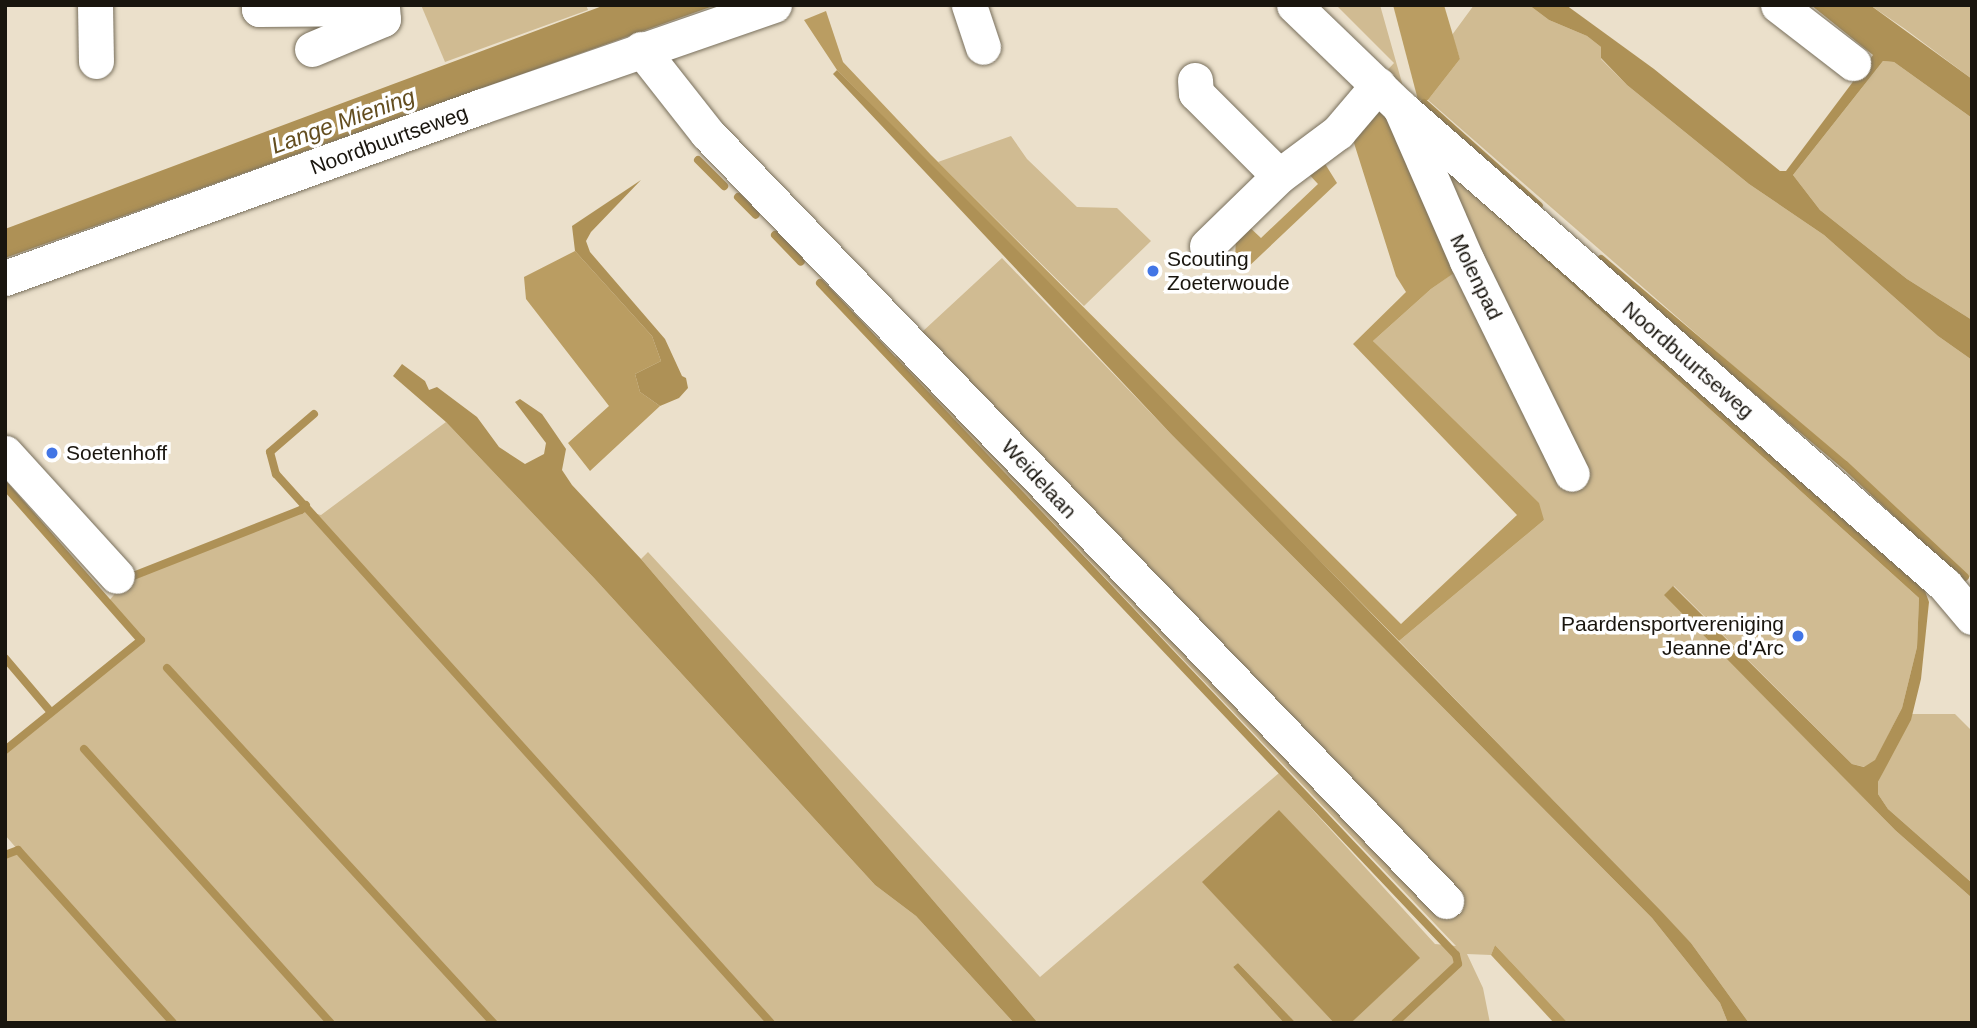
<!DOCTYPE html>
<style>
body{margin:0}
#map{position:relative;width:1977px;height:1028px;overflow:hidden;background:#ebe0cb;font-family:Arial,sans-serif}
div>[style]{position:absolute}
.green>*{inset:0;background:#d0bb92}
.forest>*{inset:0;background:#ba9d62}
.water>*{inset:0;background:#ae9156}
.stream>*{height:8px;margin:-4px;padding:0 4px;transform-origin:4px;border-radius:4px;background:#ae9156}
.roads{filter:drop-shadow(0 0 2px #786f5c) drop-shadow(0 0 2px #786f5c)}
.minor>*{height:35px;margin:-17.5px;padding:0 17.5px;transform-origin:17.5px;border-radius:17.5px;background:#fff}
.dots>*{width:19px;height:19px;translate:-50% -50%;box-sizing:border-box;border:4px solid #fff;border-radius:50%}
span{translate:-50% -50%;white-space:nowrap;text-align:center;line-height:1.15;-webkit-text-stroke:7px #fff;paint-order:stroke}
.street-label{font-size:21px;color:#19150e}
.poi-label{font-size:21px;color:#19150e}
.left{translate:0 -50%;text-align:left}
.right{translate:-100% -50%;text-align:right}
.water-label{font-size:23px;color:#634d1f;font-style:italic}
.frame{position:absolute;inset:0;border:7px solid #19150e;pointer-events:none}
</style>
<div id="map">
<div class="green">
<i style="clip-path:polygon(421px 5px,586px 5px,588px 10px,445px 62px)"></i>
<i style="clip-path:polygon(1336px 5px,1380px 5px,1404px 90px,1382px 76px,1394px 63px)"></i>
<i style="clip-path:polygon(1474px 5px,1529px 5px,1549px 20px,1587px 36px,1601px 47px,1601px 59px,1627px 85px,1749px 184px,1824px 235px,1938px 336px,1972px 360px,1972px 579px,1840px 459px,1428px 100px,1460px 59px,1452px 35px)"></i>
<i style="clip-path:polygon(1870px 5px,1972px 5px,1972px 79px,1905px 29px)"></i>
<i style="clip-path:polygon(1883px 61px,1894px 62px,1972px 118px,1972px 320px,1907px 279px,1820px 210px,1793px 175px)"></i>
<i style="clip-path:polygon(1391px 112px,1459px 168px,1452px 176px,1919px 598px,1917px 647px,1902px 708px,1875px 761px,1865px 767px,1852px 764px,1674px 586px,1665px 595px,1895px 830px,1972px 898px,1972px 1023px,1749px 1023px,1691px 943px,1399px 641px,1544px 520px,1373px 341px,1431px 289px,1463px 266px)"></i>
<i style="clip-path:polygon(1011px 136px,1027px 159px,1077px 207px,1117px 208px,1151px 241px,1084px 306px,938px 162px)"></i>
<i style="clip-path:polygon(1002px 258px,1171px 434px,1652px 918px,1720px 1003px,1728px 1023px,1568px 1023px,1495px 945px,1491px 955px,1467px 954px,1483px 988px,1490px 1023px,1351px 1023px,1419px 958px,1203px 882px,1334px 1023px,1296px 1023px,1238px 963px,1233px 967px,1284px 1023px,1038px 1023px,641px 559px,648px 552px,1040px 977px,1279px 773px,1435px 944px,1456px 946px,895px 357px)"></i>
<i style="clip-path:polygon(446px 422px,594px 578px,875px 885px,916px 916px,1014px 1023px,5px 1023px,5px 855px,18px 850px,5px 835px,5px 750px,140px 640px,108px 602px,128px 578px,301px 510px,321px 515px)"></i>
<i style="clip-path:polygon(1911px 714px,1955px 714px,1972px 731px,1972px 883px,1888px 809px,1878px 794px,1878px 782px)"></i>
</div>
<div class="forest">
<i style="clip-path:polygon(1393px 5px,1444px 5px,1460px 59px,1428px 100px,1418px 100px)"></i>
<i style="clip-path:polygon(826px 11px,843px 62px,931px 155px,1401px 624px,1517px 515px,1353px 344px,1406px 292px,1396px 276px,1354px 143px,1357px 129px,1379px 111px,1391px 112px,1464px 266px,1431px 289px,1373px 341px,1539px 503px,1544px 520px,1399px 641px,837px 70px,804px 20px)"></i>
<i style="clip-path:polygon(1322px 159px,1337px 183px,1245px 270px,1235px 259px,1236px 238px,1245px 223px,1261px 238px,1318px 184px,1303px 168px)"></i>
<i style="clip-path:polygon(575px 251px,652px 336px,661px 361px,635px 374px,640px 392px,660px 406px,590px 471px,568px 443px,609px 406px,526px 299px,524px 277px)"></i>
<i style="clip-path:polygon(1495px 945px,1568px 1023px,1554px 1023px,1491px 955px)"></i>
</div>
<div class="water">
<i style="clip-path:polygon(605px 5px,716px 5px,5px 258px,5px 229px)"></i>
<i style="clip-path:polygon(1529px 5px,1566px 5px,1654px 69px,1780px 171px,1786px 171px,1873px 55px,1811px 5px,1870px 5px,1972px 79px,1972px 118px,1894px 62px,1883px 61px,1793px 175px,1820px 210px,1907px 279px,1972px 320px,1972px 360px,1938px 336px,1824px 235px,1749px 184px,1627px 85px,1601px 58px,1601px 47px,1587px 36px,1549px 20px)"></i>
<i style="clip-path:polygon(837px 70px,1040px 273px,1661px 911px,1691px 943px,1749px 1023px,1728px 1023px,1720px 1003px,1652px 918px,1171px 434px,833px 74px)"></i>
<i style="clip-path:polygon(1459px 168px,1781px 456px,1925px 591px,1929px 602px,1921px 679px,1911px 720px,1878px 782px,1878px 794px,1888px 809px,1972px 883px,1972px 898px,1895px 830px,1664px 595px,1673px 586px,1852px 764px,1864px 767px,1875px 760px,1902px 708px,1917px 647px,1919px 598px,1452px 176px)"></i>
<i style="clip-path:polygon(641px 180px,591px 232px,586px 241px,590px 252px,665px 339px,682px 376px,686px 378px,688px 388px,679px 398px,660px 406px,640px 392px,635px 374px,661px 361px,652px 336px,575px 251px,572px 226px)"></i>
<i style="clip-path:polygon(402px 364px,425px 381px,429px 390px,437px 387px,477px 417px,499px 447px,525px 464px,544px 454px,546px 443px,515px 402px,520px 399px,542px 414px,566px 449px,562px 470px,572px 485px,641px 559px,1038px 1023px,1014px 1023px,916px 916px,875px 885px,594px 578px,446px 422px,393px 376px)"></i>
<i style="clip-path:polygon(1279px 810px,1420px 958px,1351px 1023px,1334px 1023px,1202px 882px)"></i>
<i style="clip-path:polygon(1238px 963px,1296px 1023px,1284px 1023px,1233px 967px)"></i>
</div>
<div class="stream">
<i style="left:1424px;top:103px;width:154px;rotate:41.8deg"></i>
<i style="left:698px;top:160px;width:37px;rotate:45deg"></i>
<i style="left:738px;top:197px;width:25px;rotate:45deg"></i>
<i style="left:775px;top:235px;width:37px;rotate:46deg"></i>
<i style="left:1601px;top:259px;width:319px;rotate:40.2deg"></i>
<i style="left:1845px;top:465px;width:164px;rotate:43deg"></i>
<i style="left:820px;top:283px;width:925px;rotate:46.58deg"></i>
<i style="left:1456px;top:955px;width:9px;rotate:77deg"></i>
<i style="left:1458px;top:964px;width:86px;rotate:136.9deg"></i>
<i style="left:314px;top:414px;width:58px;rotate:139.2deg"></i>
<i style="left:270px;top:452px;width:23px;rotate:75deg"></i>
<i style="left:276px;top:474px;width:739px;rotate:47.96deg"></i>
<i style="left:5px;top:486px;width:205px;rotate:48.6deg"></i>
<i style="left:141px;top:640px;width:175px;rotate:141deg"></i>
<i style="left:128px;top:578px;width:186px;rotate:-21.5deg"></i>
<i style="left:301px;top:510px;width:7px;rotate:-45deg"></i>
<i style="left:5px;top:658px;width:70px;rotate:49.7deg"></i>
<i style="left:167px;top:668px;width:483px;rotate:47.4deg"></i>
<i style="left:84px;top:749px;width:369px;rotate:48deg"></i>
<i style="left:5px;top:855px;width:14px;rotate:-21deg"></i>
<i style="left:18px;top:850px;width:232px;rotate:48.1deg"></i>
</div>
<div class="roads">
<div class="minor">
<i style="left:95px;top:5px;width:56px;rotate:89deg"></i>
<i style="left:259px;top:5px;width:4px;rotate:90deg"></i>
<i style="left:259px;top:9px;width:123px;rotate:-0.5deg"></i>
<i style="left:382px;top:8px;width:3px;rotate:-90deg"></i>
<i style="left:969px;top:5px;width:44px;rotate:71.6deg"></i>
<i style="left:1294px;top:5px;width:147px;rotate:43.9deg"></i>
<i style="left:1400px;top:107px;width:168px;rotate:66.5deg"></i>
<i style="left:1467px;top:261px;width:237px;rotate:63.8deg"></i>
<i style="left:1778px;top:5px;width:95px;rotate:37.7deg"></i>
<i style="left:312px;top:49px;width:77px;rotate:-22.9deg"></i>
<i style="left:383px;top:19px;width:11px;rotate:-95deg"></i>
<i style="left:641px;top:49px;width:107px;rotate:51.8deg"></i>
<i style="left:707px;top:133px;width:1066px;rotate:46.1deg"></i>
<i style="left:1195px;top:80px;width:13px;rotate:86deg"></i>
<i style="left:1196px;top:93px;width:117px;rotate:45deg"></i>
<i style="left:1400px;top:107px;width:725px;rotate:41.25deg"></i>
<i style="left:1945px;top:585px;width:42px;rotate:49.8deg"></i>
<i style="left:1207px;top:246px;width:100px;rotate:-44.2deg"></i>
<i style="left:1279px;top:176px;width:74px;rotate:-36.7deg"></i>
<i style="left:1338px;top:132px;width:62px;rotate:-49.6deg"></i>
<i style="left:5px;top:278px;width:507px;rotate:-19.83deg"></i>
<i style="left:482px;top:106px;width:309px;rotate:-19.1deg"></i>
<i style="left:5px;top:453px;width:166px;rotate:47.7deg"></i>
</div>
</div>
<div class="dots">
<i style="left:1153px;top:271px;background:#4275e5"></i>
<i style="left:52px;top:453px;background:#4275e5"></i>
<i style="left:1798px;top:636px;background:#4275e5"></i>
</div>
<div class="street-label">
<span style="left:389px;top:140px;rotate:-20deg">Noordbuurtseweg</span>
<span style="left:1476px;top:277px;rotate:64deg">Molenpad</span>
<span style="left:1688px;top:360px;rotate:41deg">Noordbuurtseweg</span>
<span style="left:1039px;top:479px;rotate:47deg">Weidelaan</span>
</div>
<div class="poi-label">
<span class="left" style="left:1167px;top:271px">Scouting<br>Zoeterwoude</span>
<span class="left" style="left:66px;top:453px">Soetenhoff</span>
<span class="right" style="left:1784px;top:636px">Paardensportvereniging<br>Jeanne d'Arc</span>
</div>
<div class="water-label">
<span style="left:343px;top:121px;rotate:-20deg">Lange Miening</span>
</div>
<div class="frame"></div>
</div>
